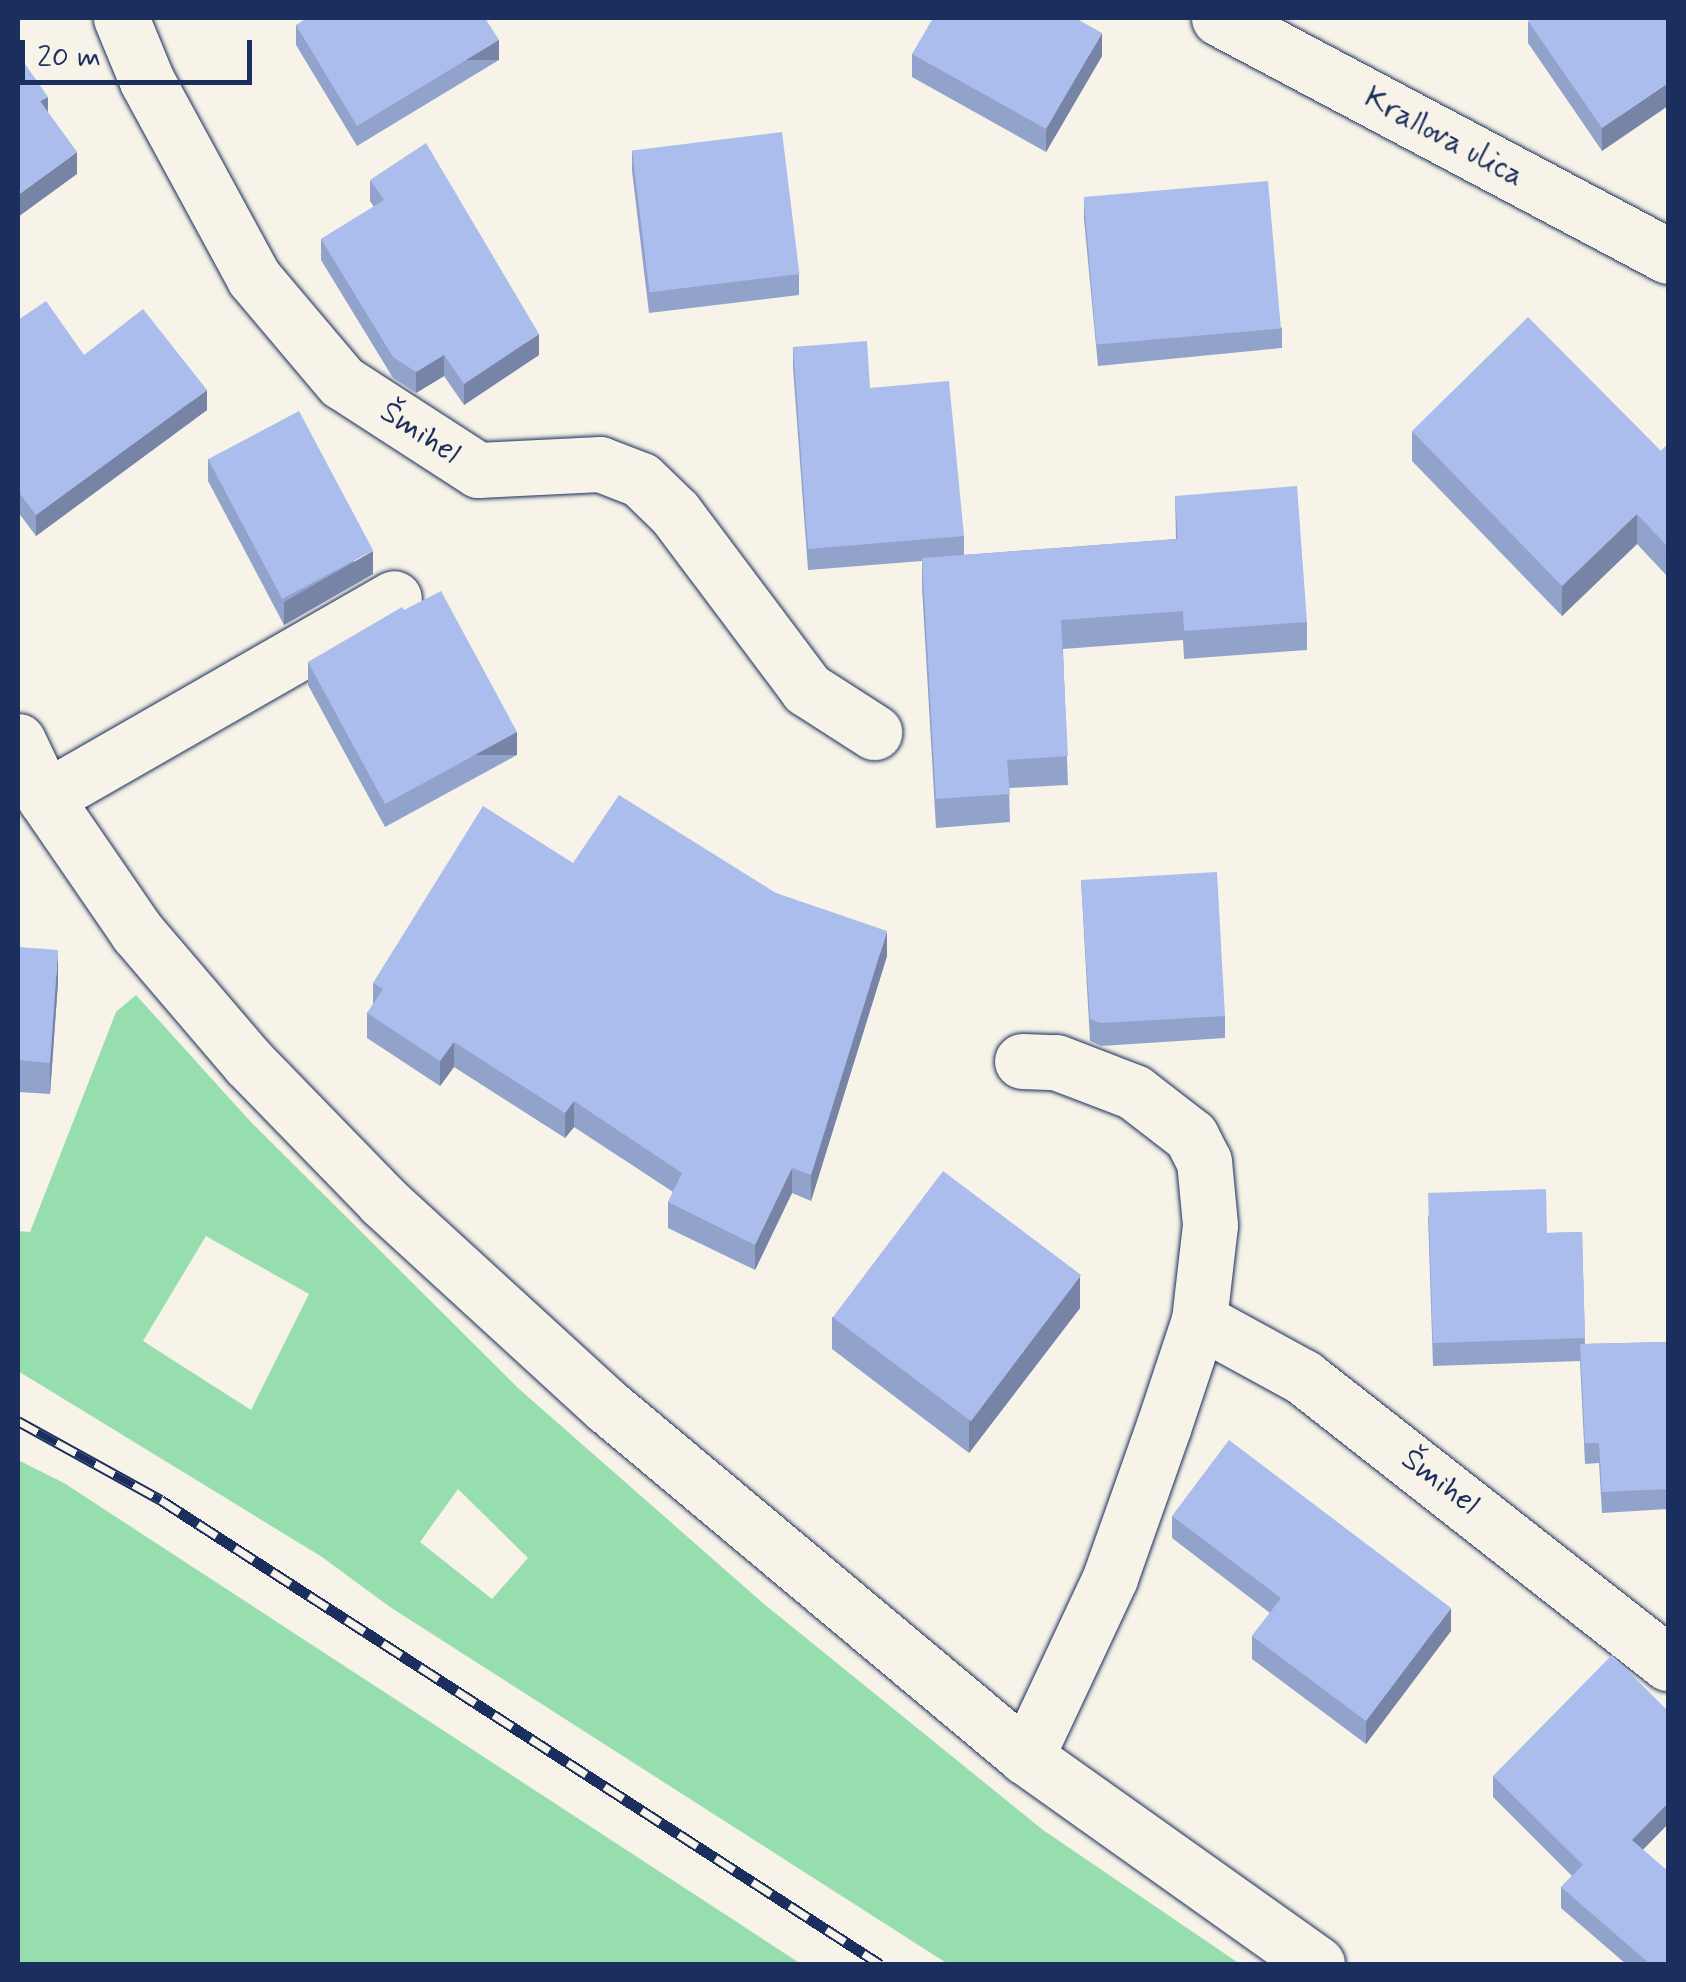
<!DOCTYPE html>
<meta charset="utf-8">
<style>
body{margin:0}
#map{position:relative;width:1686px;height:1982px;overflow:hidden;background:#f7f3e8;font-family:Mynerve,sans-serif}
div>[style]{position:absolute}
.green>*{inset:0;background:#96dead}
.roads{filter:drop-shadow(0 0 2px #1b2f5e) drop-shadow(0 0 2px #1b2f5e)}
.minor>*{height:55px;margin:-27.5px;padding:0 27.5px;transform-origin:27.5px;border-radius:27.5px;background:#f7f3e8}
.tertiary>*{height:55px;margin:-27.5px;padding:0 27.5px;transform-origin:27.5px;border-radius:27.5px;background:#f7f3e8}
.rail>*{height:11px;margin-top:-5.5px;transform-origin:0;background:repeating-linear-gradient(90deg,#f7f3e8 0 22px,#1b2f5e 0 44px);box-sizing:border-box;border-block:2px solid #1b2f5e}
.wall>*{inset:0;background:#92a3cb}
.shaded-wall>*{inset:0;background:#7784a5;transform-origin:0 0}
.building>*{inset:0;background:#aabdec;transform-origin:0 0}
span{translate:-50% -50%;white-space:nowrap;text-align:center;line-height:1.15;-webkit-text-stroke:8px #f7f3e8;paint-order:stroke}
.street-label{font-size:32px;color:#1b2f5e}
.frame{position:absolute;inset:0;border:20px solid #1b2f5e;pointer-events:none}
.scale{position:absolute;left:20px;top:40px;width:232px;height:45px;box-sizing:border-box;border:5px solid #1b2f5e;border-top:0;padding-left:12px;font-size:30px;line-height:35px;white-space:nowrap;color:#1b2f5e;-webkit-text-stroke:8px #f7f3e8;paint-order:stroke}
</style>
<div id="map">
<div class="green">
<i style="clip-path:polygon(evenodd,136px 995px,249px 1120px,518px 1388px,764px 1604px,1043px 1830px,1240px 1964px,948px 1964px,390px 1607px,322px 1557px,18px 1371px,18px 1231px,30px 1232px,116px 1012px,136px 995px,206px 1236px,309px 1294px,251px 1410px,143px 1341px,206px 1236px,136px 995px,458px 1489px,528px 1558px,492px 1599px,420px 1542px,458px 1489px)"></i>
<i style="clip-path:polygon(18px 1460px,64px 1483px,801px 1964px,18px 1964px)"></i>
</div>
<div class="roads">
<div class="minor">
<i style="left:121px;top:18px;width:68px;rotate:67.6deg"></i>
<i style="left:147px;top:81px;width:224px;rotate:61.5deg"></i>
<i style="left:254px;top:278px;width:136px;rotate:49.8deg"></i>
<i style="left:342px;top:382px;width:162px;rotate:32.9deg"></i>
<i style="left:478px;top:470px;width:122px;rotate:-2.8deg"></i>
<i style="left:600px;top:464px;width:44px;rotate:21.3deg"></i>
<i style="left:641px;top:480px;width:47px;rotate:44.1deg"></i>
<i style="left:675px;top:513px;width:220px;rotate:53.1deg"></i>
<i style="left:807px;top:689px;width:80px;rotate:32.7deg"></i>
<i style="left:1219px;top:18px;width:508px;rotate:27.93deg"></i>
<i style="left:45px;top:798px;width:402px;rotate:-29.8deg"></i>
<i style="left:1022px;top:1061px;width:34px;rotate:2deg"></i>
<i style="left:1056px;top:1062px;width:84px;rotate:21deg"></i>
<i style="left:1134px;top:1092px;width:72px;rotate:37.7deg"></i>
<i style="left:1191px;top:1136px;width:28px;rotate:63deg"></i>
<i style="left:1204px;top:1161px;width:64px;rotate:84.6deg"></i>
<i style="left:1210px;top:1225px;width:96px;rotate:96.6deg"></i>
<i style="left:1199px;top:1320px;width:114px;rotate:108.4deg"></i>
<i style="left:1163px;top:1428px;width:159px;rotate:109.5deg"></i>
<i style="left:1110px;top:1578px;width:198px;rotate:115.1deg"></i>
<i style="left:1199px;top:1320px;width:119px;rotate:28.7deg"></i>
<i style="left:1303px;top:1377px;width:464px;rotate:38.1deg"></i>
</div>
<div class="tertiary">
<i style="left:18px;top:741px;width:63px;rotate:64.7deg"></i>
<i style="left:45px;top:798px;width:163px;rotate:55.5deg"></i>
<i style="left:137px;top:932px;width:172px;rotate:49.5deg"></i>
<i style="left:249px;top:1063px;width:192px;rotate:45.8deg"></i>
<i style="left:383px;top:1201px;width:305px;rotate:42.5deg"></i>
<i style="left:608px;top:1407px;width:545px;rotate:39.94deg"></i>
<i style="left:1026px;top:1757px;width:357px;rotate:35.4deg"></i>
</div>
</div>
<div class="rail">
<i style="left:18px;top:1421px;width:163px;rotate:28.9deg"></i>
<i style="left:161px;top:1500px;width:856px;rotate:32.84deg"></i>
</div>
<div class="wall">
<i style="clip-path:polygon(1668px 18px,1602px 151px,1528px 43px,1528px 21px)"></i>
<i style="clip-path:polygon(296px 25px,499px 60px,357px 146px,296px 45px)"></i>
<i style="clip-path:polygon(912px 54px,1102px 56px,1046px 152px,912px 77px)"></i>
<i style="clip-path:polygon(632px 150px,799px 274px,799px 295px,649px 313px,632px 171px)"></i>
<i style="clip-path:polygon(370px 180px,539px 355px,464px 405px,444px 376px,416px 393px,393px 378px,321px 260px,321px 239px,374px 207px,370px 201px)"></i>
<i style="clip-path:polygon(1084px 198px,1282px 328px,1282px 348px,1098px 366px,1084px 219px)"></i>
<i style="clip-path:polygon(18px 320px,84px 355px,207px 410px,36px 536px,18px 512px)"></i>
<i style="clip-path:polygon(793px 347px,870px 388px,964px 536px,964px 555px,1176px 539px,1175px 496px,1307px 622px,1307px 650px,1184px 659px,1183px 640px,1063px 649px,1068px 785px,1009px 788px,1010px 822px,936px 828px,922px 587px,922px 561px,808px 570px,793px 368px)"></i>
<i style="clip-path:polygon(1412px 431px,1661px 451px,1668px 444px,1668px 577px,1637px 544px,1562px 616px,1412px 461px)"></i>
<i style="clip-path:polygon(208px 459px,373px 574px,284px 625px,208px 481px)"></i>
<i style="clip-path:polygon(308px 662px,517px 755px,385px 827px,308px 685px)"></i>
<i style="clip-path:polygon(573px 863px,776px 893px,887px 956px,811px 1201px,792px 1193px,755px 1270px,668px 1228px,668px 1202px,673px 1192px,574px 1127px,565px 1138px,454px 1067px,440px 1086px,367px 1038px,367px 1013px,373px 1005px,373px 983px)"></i>
<i style="clip-path:polygon(1081px 880px,1225px 1016px,1225px 1038px,1101px 1046px,1090px 1041px)"></i>
<i style="clip-path:polygon(18px 947px,58px 982px,50px 1094px,18px 1092px)"></i>
<i style="clip-path:polygon(1428px 1216px,1547px 1233px,1582px 1232px,1585px 1344px,1668px 1342px,1668px 1509px,1602px 1513px,1599px 1463px,1585px 1464px,1580px 1361px,1433px 1366px)"></i>
<i style="clip-path:polygon(1080px 1308px,969px 1453px,832px 1349px,832px 1317px)"></i>
<i style="clip-path:polygon(1172px 1516px,1451px 1631px,1366px 1744px,1252px 1659px,1252px 1636px,1270px 1613px,1172px 1538px)"></i>
<i style="clip-path:polygon(1668px 1711px,1668px 1824px,1643px 1849px,1668px 1964px,1626px 1964px,1561px 1908px,1561px 1887px,1572px 1876px,1493px 1797px,1493px 1776px)"></i>
</div>
<div class="shaded-wall">
<i style="clip-path:polygon(1102px 33px,1102px 56px,1046px 152px,1046px 129px)"></i>
<i style="left:499px;top:40px;width:20px;height:166px;rotate:90deg"></i>
<i style="clip-path:polygon(1668px 83px,1668px 106px,1602px 151px,1602px 128px)"></i>
<i style="clip-path:polygon(48px 97px,48px 119px,40px 101px)"></i>
<i style="clip-path:polygon(77px 152px,77px 174px,18px 217px,18px 195px)"></i>
<i style="clip-path:polygon(539px 334px,539px 355px,464px 405px,464px 384px)"></i>
<i style="clip-path:polygon(444px 355px,444px 376px,416px 393px,416px 372px)"></i>
<i style="clip-path:polygon(207px 390px,207px 410px,36px 536px,36px 515px)"></i>
<i style="clip-path:polygon(1637px 514px,1637px 544px,1562px 616px,1562px 586px)"></i>
<i style="clip-path:polygon(373px 551px,373px 574px,284px 625px,284px 602px)"></i>
<i style="left:517px;top:732px;width:23px;height:150px;rotate:90deg"></i>
<i style="clip-path:polygon(887px 931px,887px 956px,811px 1201px,811px 1175px)"></i>
<i style="clip-path:polygon(58px 950px,58px 982px,50px 1094px,50px 1063px)"></i>
<i style="clip-path:polygon(454px 1042px,454px 1067px,440px 1086px,440px 1061px)"></i>
<i style="clip-path:polygon(574px 1101px,574px 1127px,565px 1138px,565px 1113px)"></i>
<i style="clip-path:polygon(792px 1168px,792px 1193px,755px 1270px,755px 1245px)"></i>
<i style="clip-path:polygon(1080px 1276px,1080px 1308px,969px 1453px,969px 1421px)"></i>
<i style="clip-path:polygon(1451px 1608px,1451px 1631px,1366px 1744px,1366px 1721px)"></i>
<i style="clip-path:polygon(1668px 1803px,1668px 1824px,1632px 1861px,1632px 1840px)"></i>
</div>
<div class="building">
<i style="clip-path:polygon(307px 18px,485px 18px,499px 40px,357px 126px,296px 25px)"></i>
<i style="clip-path:polygon(933px 18px,1075px 18px,1102px 33px,1046px 129px,912px 54px)"></i>
<i style="clip-path:polygon(1533px 18px,1668px 18px,1668px 83px,1602px 128px,1528px 21px)"></i>
<i style="clip-path:polygon(18px 54px,48px 97px,40px 101px,77px 152px,18px 195px)"></i>
<i style="left:782px;top:132px;width:143px;height:151px;rotate:83deg"></i>
<i style="clip-path:polygon(426px 143px,539px 334px,464px 384px,444px 355px,416px 372px,393px 357px,321px 239px,384px 200px,370px 180px)"></i>
<i style="left:1268px;top:181px;width:148px;height:185px;rotate:85deg"></i>
<i style="clip-path:polygon(46px 301px,84px 355px,143px 309px,207px 390px,36px 515px,18px 491px,18px 320px)"></i>
<i style="clip-path:polygon(1528px 317px,1661px 451px,1668px 444px,1668px 547px,1637px 514px,1562px 586px,1412px 431px)"></i>
<i style="clip-path:polygon(867px 341px,870px 388px,949px 381px,964px 536px,808px 549px,793px 347px)"></i>
<i style="left:299px;top:411px;width:158px;height:103px;rotate:62deg"></i>
<i style="clip-path:polygon(1297px 486px,1307px 622px,1184px 631px,1183px 611px,1061px 620px,1068px 756px,1007px 760px,1010px 794px,936px 799px,922px 558px,1178px 539px,1175px 496px)"></i>
<i style="clip-path:polygon(441px 591px,517px 732px,385px 804px,308px 662px,402px 607px,404px 610px)"></i>
<i style="clip-path:polygon(619px 795px,776px 893px,887px 931px,811px 1175px,792px 1168px,755px 1245px,668px 1202px,682px 1173px,574px 1101px,565px 1113px,454px 1042px,440px 1061px,367px 1013px,383px 989px,373px 983px,483px 806px,573px 863px)"></i>
<i style="clip-path:polygon(1217px 872px,1225px 1016px,1101px 1023px,1090px 1019px,1081px 880px)"></i>
<i style="clip-path:polygon(18px 947px,58px 950px,50px 1063px,18px 1060px)"></i>
<i style="left:943px;top:1171px;width:173px;height:183px;rotate:37deg"></i>
<i style="clip-path:polygon(1546px 1189px,1547px 1233px,1582px 1232px,1585px 1338px,1433px 1343px,1428px 1193px)"></i>
<i style="clip-path:polygon(1668px 1342px,1668px 1489px,1602px 1492px,1599px 1443px,1585px 1443px,1580px 1344px)"></i>
<i style="clip-path:polygon(1229px 1440px,1451px 1608px,1366px 1721px,1252px 1636px,1281px 1598px,1172px 1516px)"></i>
<i style="clip-path:polygon(1612px 1655px,1668px 1711px,1668px 1803px,1632px 1840px,1668px 1871px,1668px 1964px,1650px 1964px,1561px 1887px,1583px 1865px,1493px 1776px)"></i>
</div>
<div class="street-label">
<span style="left:1444px;top:137px;rotate:28deg">Krallova ulica</span>
<span style="left:420px;top:433px;rotate:33deg">Šmihel</span>
<span style="left:1440px;top:1482px;rotate:37deg">Šmihel</span>
</div>
<div class="frame"></div>
<div class="scale">20 m</div>
</div>
